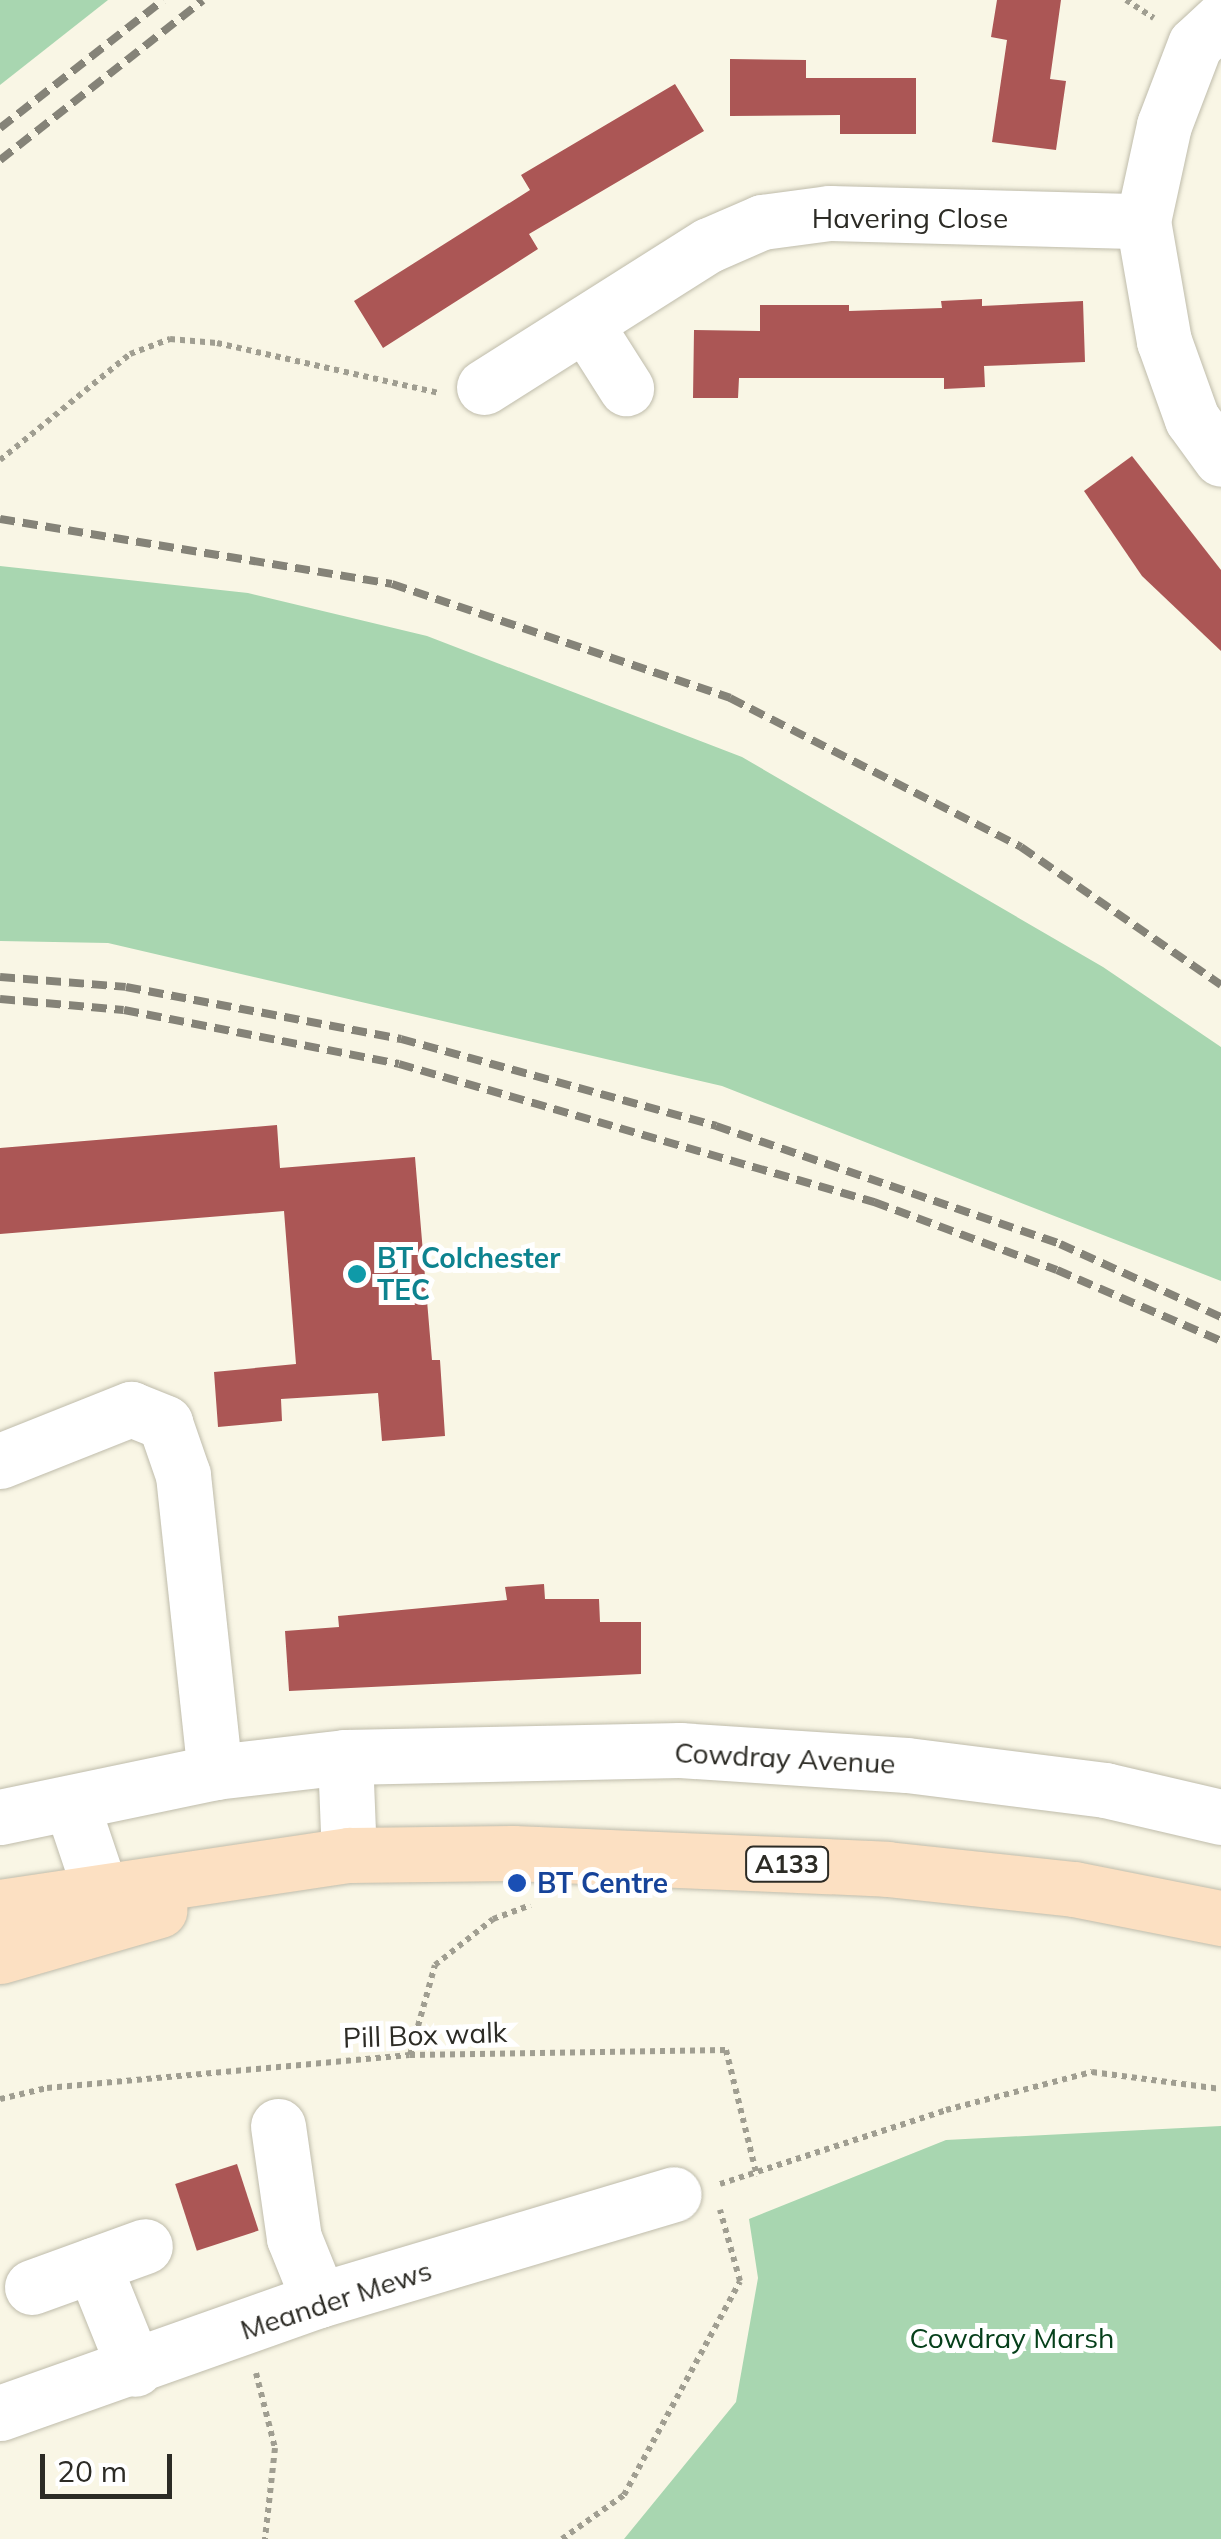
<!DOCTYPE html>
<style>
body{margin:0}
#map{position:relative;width:1221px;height:2539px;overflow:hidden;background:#f9f6e5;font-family:Mulish,sans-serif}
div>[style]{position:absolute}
.green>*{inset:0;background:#a8d6b0}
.building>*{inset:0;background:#ab5655;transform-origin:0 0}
.path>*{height:6px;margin-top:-3px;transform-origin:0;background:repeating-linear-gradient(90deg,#a09e91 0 5px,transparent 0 10px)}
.roads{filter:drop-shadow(0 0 2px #bfbcab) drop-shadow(0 0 2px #bfbcab)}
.minor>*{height:55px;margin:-27.5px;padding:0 27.5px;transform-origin:27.5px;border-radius:27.5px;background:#fff}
.major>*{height:55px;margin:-27.5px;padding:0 27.5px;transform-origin:27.5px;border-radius:27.5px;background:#fce0c2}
.rail>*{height:8px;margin-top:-4px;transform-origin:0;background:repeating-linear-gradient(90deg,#858378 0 15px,transparent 0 23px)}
.dots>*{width:28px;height:28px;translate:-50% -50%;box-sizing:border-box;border:5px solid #fff;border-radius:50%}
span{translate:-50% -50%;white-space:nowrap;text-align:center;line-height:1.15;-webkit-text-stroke:10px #fff;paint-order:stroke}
.shield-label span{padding:2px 8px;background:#fff;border:2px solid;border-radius:8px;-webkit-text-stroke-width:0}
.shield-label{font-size:25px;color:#2c2b25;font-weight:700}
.street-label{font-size:28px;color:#2c2b25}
.culture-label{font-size:28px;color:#0d838f;font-weight:700}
.left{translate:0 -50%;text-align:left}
.transit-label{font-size:28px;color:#164399;font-weight:700}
.park-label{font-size:28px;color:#06401b}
.scale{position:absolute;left:40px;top:2454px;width:132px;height:45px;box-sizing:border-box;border:5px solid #2c2b25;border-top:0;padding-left:12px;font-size:30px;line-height:35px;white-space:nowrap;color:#2c2b25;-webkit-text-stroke:8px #fff;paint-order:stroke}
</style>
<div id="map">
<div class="green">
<i style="clip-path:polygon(0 0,108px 0,0 85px)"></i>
<i style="clip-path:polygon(0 566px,248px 593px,427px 636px,742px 757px,1103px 967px,1221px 1047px,1221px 1281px,722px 1086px,108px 943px,0 941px)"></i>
<i style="clip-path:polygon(1221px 2126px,1221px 2539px,624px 2539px,736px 2402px,758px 2278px,749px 2219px,946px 2140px)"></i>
</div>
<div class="building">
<i style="clip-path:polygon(997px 0,1061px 0,1050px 79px,1066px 81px,1056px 150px,992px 142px,1007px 40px,991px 37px)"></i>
<i style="clip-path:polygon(730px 59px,806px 60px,806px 78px,916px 78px,916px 134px,840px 134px,840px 115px,730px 116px)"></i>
<i style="clip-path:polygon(675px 84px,704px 131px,529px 234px,538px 249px,383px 348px,354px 301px,530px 190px,521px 175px)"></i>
<i style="clip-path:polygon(982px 299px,982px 306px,1083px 301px,1085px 362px,984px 366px,985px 387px,944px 389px,944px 378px,739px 378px,738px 398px,693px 398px,694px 330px,760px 331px,760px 305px,849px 305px,849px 311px,942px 308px,941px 301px)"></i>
<i style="clip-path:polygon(1132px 456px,1221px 570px,1221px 651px,1142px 576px,1084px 491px)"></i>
<i style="clip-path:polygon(277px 1125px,280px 1168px,415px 1157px,432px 1360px,440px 1360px,445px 1436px,382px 1441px,378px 1393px,281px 1399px,282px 1421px,218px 1427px,214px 1372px,296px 1364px,284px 1211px,0 1234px,0 1148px)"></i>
<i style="clip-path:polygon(544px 1584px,545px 1599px,599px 1599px,600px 1622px,641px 1622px,641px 1674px,289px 1691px,285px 1631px,339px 1627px,338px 1616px,507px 1600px,505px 1587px)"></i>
<i style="left:237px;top:2164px;width:70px;height:65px;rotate:72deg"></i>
</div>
<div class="path">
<i style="left:1126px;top:0;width:33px;rotate:33deg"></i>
<i style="left:0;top:460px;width:168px;rotate:-39.2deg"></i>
<i style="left:130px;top:354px;width:43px;rotate:-20.6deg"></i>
<i style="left:170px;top:339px;width:47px;rotate:4.9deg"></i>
<i style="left:217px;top:343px;width:227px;rotate:12.7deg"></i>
<i style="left:410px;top:2055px;width:93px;rotate:-74.5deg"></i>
<i style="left:435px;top:1965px;width:74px;rotate:-38.4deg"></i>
<i style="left:493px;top:1919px;width:40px;rotate:-20.2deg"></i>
<i style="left:0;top:2099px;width:48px;rotate:-13.2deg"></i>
<i style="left:47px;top:2088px;width:364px;rotate:-5.2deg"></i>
<i style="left:410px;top:2055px;width:316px;rotate:-0.9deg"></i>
<i style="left:726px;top:2050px;width:130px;rotate:76.2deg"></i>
<i style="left:720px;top:2184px;width:238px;rotate:-18.1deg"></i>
<i style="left:946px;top:2110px;width:151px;rotate:-14.6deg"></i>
<i style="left:1092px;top:2072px;width:130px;rotate:7.5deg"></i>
<i style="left:256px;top:2373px;width:77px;rotate:75.8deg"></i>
<i style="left:275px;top:2448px;width:92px;rotate:96.3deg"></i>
<i style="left:562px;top:2539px;width:76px;rotate:-35.4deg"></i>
<i style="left:624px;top:2495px;width:243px;rotate:-61.5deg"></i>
<i style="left:740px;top:2281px;width:74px;rotate:-105.7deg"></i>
</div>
<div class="roads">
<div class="minor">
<i style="left:1221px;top:20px;width:35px;rotate:137deg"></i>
<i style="left:1195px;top:44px;width:87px;rotate:110.9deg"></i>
<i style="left:1164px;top:125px;width:98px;rotate:102.3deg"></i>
<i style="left:1143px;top:221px;width:122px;rotate:80.1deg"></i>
<i style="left:1164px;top:341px;width:83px;rotate:70.3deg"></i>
<i style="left:1192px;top:419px;width:49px;rotate:54.1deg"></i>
<i style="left:586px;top:325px;width:75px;rotate:57.6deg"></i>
<i style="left:484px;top:387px;width:266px;rotate:-32.3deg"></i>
<i style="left:709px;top:245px;width:58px;rotate:-23.5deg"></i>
<i style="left:762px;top:222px;width:68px;rotate:-7.7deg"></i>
<i style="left:829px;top:213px;width:314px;rotate:1.5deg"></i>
<i style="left:0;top:1461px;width:141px;rotate:-21.7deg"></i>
<i style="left:131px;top:1409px;width:37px;rotate:22deg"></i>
<i style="left:165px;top:1423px;width:55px;rotate:70.9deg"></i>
<i style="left:183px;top:1475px;width:299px;rotate:83.9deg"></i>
<i style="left:345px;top:1757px;width:98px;rotate:87.7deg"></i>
<i style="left:71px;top:1803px;width:91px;rotate:71.4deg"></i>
<i style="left:0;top:1817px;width:220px;rotate:-11.8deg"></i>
<i style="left:215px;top:1772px;width:131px;rotate:-6.6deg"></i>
<i style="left:345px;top:1757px;width:335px;rotate:-1.2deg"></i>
<i style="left:680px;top:1750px;width:227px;rotate:3.8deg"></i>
<i style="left:907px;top:1765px;width:200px;rotate:7.2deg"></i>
<i style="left:1105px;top:1790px;width:119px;rotate:13.1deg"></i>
<i style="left:278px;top:2126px;width:113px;rotate:81.9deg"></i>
<i style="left:294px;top:2238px;width:67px;rotate:68deg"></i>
<i style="left:93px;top:2265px;width:112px;rotate:68deg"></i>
<i style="left:32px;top:2287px;width:120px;rotate:-19.9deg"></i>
<i style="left:0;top:2413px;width:338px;rotate:-19.5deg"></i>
<i style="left:319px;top:2300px;width:370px;rotate:-16.6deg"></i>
</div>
<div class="major">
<i style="left:0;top:1907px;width:353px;rotate:-8.5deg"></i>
<i style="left:349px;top:1855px;width:164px;rotate:-0.7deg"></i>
<i style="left:513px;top:1853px;width:374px;rotate:2.4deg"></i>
<i style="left:887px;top:1869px;width:188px;rotate:6.1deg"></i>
<i style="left:1074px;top:1889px;width:150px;rotate:11.2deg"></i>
<i style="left:0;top:1956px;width:166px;rotate:-16.1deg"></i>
</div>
</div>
<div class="rail">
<i style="left:0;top:128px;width:207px;rotate:-38.1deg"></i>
<i style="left:0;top:160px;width:258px;rotate:-38.2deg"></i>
<i style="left:0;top:519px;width:397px;rotate:9.4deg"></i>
<i style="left:392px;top:584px;width:357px;rotate:18.6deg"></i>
<i style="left:730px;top:698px;width:327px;rotate:27.1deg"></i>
<i style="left:1021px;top:847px;width:243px;rotate:34.6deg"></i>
<i style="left:0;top:977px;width:126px;rotate:4.5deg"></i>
<i style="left:126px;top:987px;width:280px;rotate:10.7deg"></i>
<i style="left:401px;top:1039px;width:327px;rotate:15.4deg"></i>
<i style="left:716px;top:1126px;width:364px;rotate:18.9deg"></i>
<i style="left:1060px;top:1244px;width:177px;rotate:24.4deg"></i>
<i style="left:0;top:999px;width:124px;rotate:5.1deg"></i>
<i style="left:124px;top:1010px;width:280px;rotate:11.1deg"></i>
<i style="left:399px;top:1064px;width:495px;rotate:16.2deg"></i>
<i style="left:874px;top:1202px;width:195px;rotate:20.4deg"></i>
<i style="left:1057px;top:1270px;width:179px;rotate:23.4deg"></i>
</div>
<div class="dots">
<i style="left:357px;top:1274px;background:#0f9aa8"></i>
<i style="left:517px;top:1883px;background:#1a4fb4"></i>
</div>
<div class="shield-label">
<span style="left:787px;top:1864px">A133</span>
</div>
<div class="street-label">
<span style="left:910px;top:218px">Havering Close</span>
<span style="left:785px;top:1758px;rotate:3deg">Cowdray Avenue</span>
<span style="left:425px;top:2035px;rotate:-2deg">Pill Box walk</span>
<span style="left:336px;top:2300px;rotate:-18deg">Meander Mews</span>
</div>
<div class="culture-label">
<span class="left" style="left:377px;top:1274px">BT Colchester<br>TEC</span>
</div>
<div class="transit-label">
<span class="left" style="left:537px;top:1883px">BT Centre</span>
</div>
<div class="park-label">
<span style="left:1012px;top:2338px">Cowdray Marsh</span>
</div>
<div class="scale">20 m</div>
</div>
